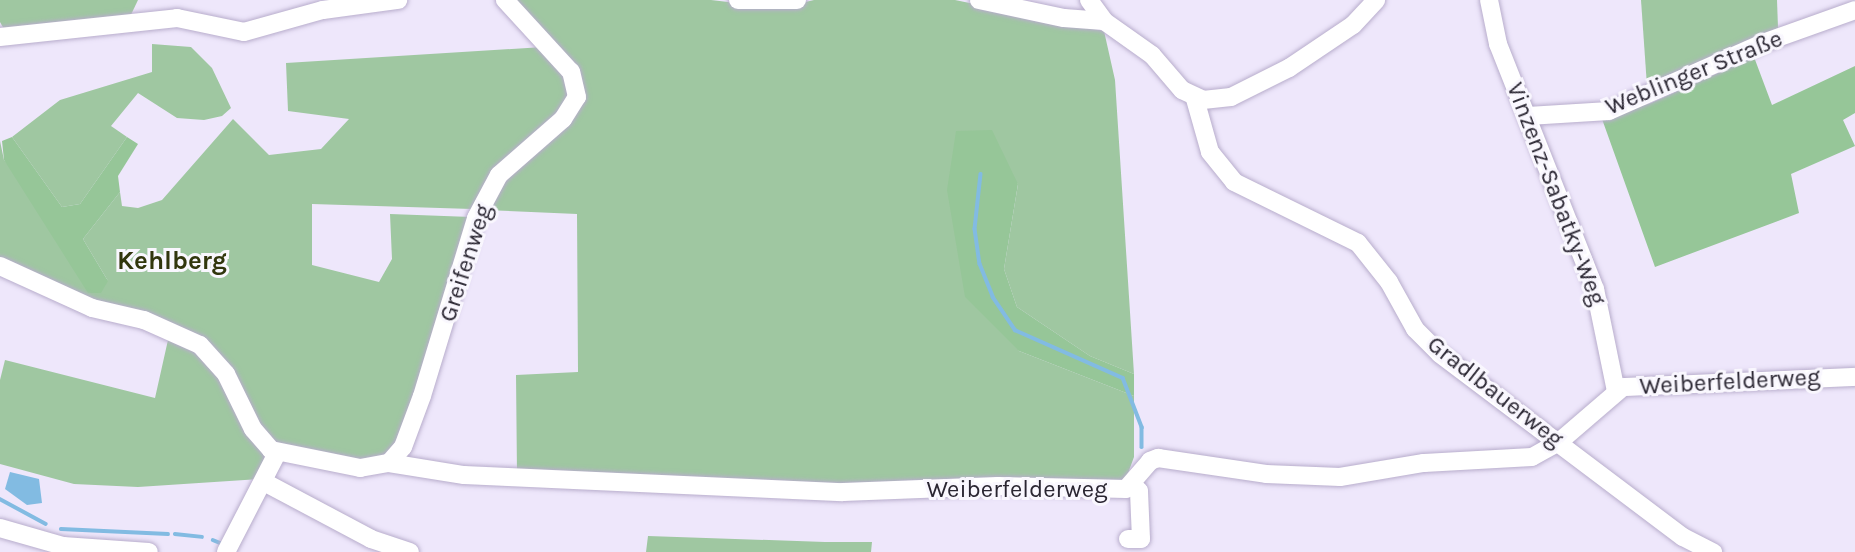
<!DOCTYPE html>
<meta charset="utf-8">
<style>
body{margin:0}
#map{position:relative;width:1855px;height:552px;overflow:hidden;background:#eee7fb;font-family:Karla,sans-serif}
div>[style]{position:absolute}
.green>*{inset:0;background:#9fc7a1}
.forest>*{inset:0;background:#96c698}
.water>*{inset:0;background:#82bbe2}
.stream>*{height:3.5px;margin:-1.75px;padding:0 1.75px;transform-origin:1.75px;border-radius:1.75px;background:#82bbe2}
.roads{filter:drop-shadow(0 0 2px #b8adcc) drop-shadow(0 0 2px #b8adcc)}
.minor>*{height:18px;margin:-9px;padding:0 9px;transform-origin:9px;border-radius:9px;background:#fff}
span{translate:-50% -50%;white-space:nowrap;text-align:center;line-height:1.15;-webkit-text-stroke:6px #f9f7fe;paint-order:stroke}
.street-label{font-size:24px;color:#2a2632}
.neighbourhood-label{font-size:26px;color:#31360d;font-weight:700}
</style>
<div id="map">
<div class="green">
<i style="clip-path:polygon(0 0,138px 0,128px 21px,8px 36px,0 22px)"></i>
<i style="clip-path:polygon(514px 0,711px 0,780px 8px,814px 0,955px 0,1104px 31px,1115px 80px,1134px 374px,1090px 356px,1017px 307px,1004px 269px,1018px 184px,956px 131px,1019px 351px,1134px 396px,1134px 457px,1123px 487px,912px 488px,517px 475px,516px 375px,578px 372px,577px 214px,485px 210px,505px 177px,581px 104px)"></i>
<i style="clip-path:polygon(1641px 0,1777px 0,1778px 28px,1647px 86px)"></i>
<i style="clip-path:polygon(152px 44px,191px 47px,212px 68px,231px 108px,222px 116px,204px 120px,177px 118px,138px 93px,111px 126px,127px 137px,80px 204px,62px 207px,12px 137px,60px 100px,152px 72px)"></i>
<i style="clip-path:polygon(543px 47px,568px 75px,569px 100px,472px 209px,312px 204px,312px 265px,379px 282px,392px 259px,390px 214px,471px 217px,396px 449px,377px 464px,275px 448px,221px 361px,0 260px,0 141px,4px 160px,108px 281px,83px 239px,120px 192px,122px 206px,138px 208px,162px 200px,233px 119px,269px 155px,321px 149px,349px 119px,288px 111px,286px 63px)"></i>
<i style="clip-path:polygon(170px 331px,214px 365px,271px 456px,259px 479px,138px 487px,74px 484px,0 464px,0 380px,5px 360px,155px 398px)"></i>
<i style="clip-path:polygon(648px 536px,825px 542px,872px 542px,871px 552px,646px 552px)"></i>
</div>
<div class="forest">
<i style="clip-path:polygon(1754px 57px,1772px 105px,1855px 66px,1855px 113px,1843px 120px,1855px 146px,1791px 174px,1799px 213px,1655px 267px,1602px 119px,1651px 103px)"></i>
<i style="clip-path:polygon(992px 130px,1018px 184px,1004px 269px,1017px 307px,1090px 356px,1134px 374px,1134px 396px,1019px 351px,965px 297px,947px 190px,956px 131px)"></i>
<i style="clip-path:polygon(12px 137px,62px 207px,80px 204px,127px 137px,138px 144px,118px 176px,120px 192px,83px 239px,108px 281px,101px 293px,88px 293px,4px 160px,2px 141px)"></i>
</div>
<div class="water">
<i style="clip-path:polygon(10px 472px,39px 479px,42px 503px,27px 505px,5px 489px)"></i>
</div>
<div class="stream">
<i style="left:981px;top:174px;width:55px;rotate:96.2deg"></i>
<i style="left:975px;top:229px;width:35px;rotate:82deg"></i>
<i style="left:980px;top:264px;width:35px;rotate:68deg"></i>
<i style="left:993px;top:297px;width:40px;rotate:56deg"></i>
<i style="left:1015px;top:330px;width:118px;rotate:24deg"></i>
<i style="left:1123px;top:378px;width:53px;rotate:68.8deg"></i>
<i style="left:1142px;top:427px;width:20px;rotate:90deg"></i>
<i style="left:0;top:499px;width:52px;rotate:28.5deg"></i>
<i style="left:61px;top:529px;width:107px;rotate:2.7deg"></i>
<i style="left:175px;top:534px;width:27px;rotate:6deg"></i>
<i style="left:213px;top:540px;width:11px;rotate:22deg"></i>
</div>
<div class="roads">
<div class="minor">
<i style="left:738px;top:0;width:59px"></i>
<i style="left:979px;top:0;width:87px;rotate:12deg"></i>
<i style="left:1064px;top:18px;width:40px;rotate:4.3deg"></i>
<i style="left:1089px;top:0;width:26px;rotate:54deg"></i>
<i style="left:1104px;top:21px;width:59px;rotate:35.3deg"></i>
<i style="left:1152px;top:55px;width:46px;rotate:49.4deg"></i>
<i style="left:1182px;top:90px;width:23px;rotate:25deg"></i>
<i style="left:1203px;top:100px;width:28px;rotate:-6deg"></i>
<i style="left:1231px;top:97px;width:65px;rotate:-26.6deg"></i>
<i style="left:1289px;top:68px;width:77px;rotate:-33.9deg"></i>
<i style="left:1353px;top:25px;width:34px;rotate:-47deg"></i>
<i style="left:1489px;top:0;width:45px;rotate:78.4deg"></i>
<i style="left:1498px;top:44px;width:264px;rotate:68.4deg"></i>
<i style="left:1595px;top:289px;width:104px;rotate:78.4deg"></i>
<i style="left:0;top:37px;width:178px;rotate:-6.1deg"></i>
<i style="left:177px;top:18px;width:68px;rotate:11.8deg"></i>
<i style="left:244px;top:32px;width:82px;rotate:-15.6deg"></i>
<i style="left:323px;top:10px;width:76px;rotate:-7.6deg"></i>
<i style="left:1195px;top:99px;width:55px;rotate:74.2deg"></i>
<i style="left:1210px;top:152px;width:38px;rotate:51deg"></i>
<i style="left:1234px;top:182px;width:138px;rotate:26.2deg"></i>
<i style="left:1358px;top:243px;width:50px;rotate:51.5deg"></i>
<i style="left:1389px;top:282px;width:54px;rotate:61deg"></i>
<i style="left:1415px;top:329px;width:35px;rotate:45deg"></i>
<i style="left:1440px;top:354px;width:304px;rotate:37deg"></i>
<i style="left:1683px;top:537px;width:34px;rotate:27deg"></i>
<i style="left:1528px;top:116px;width:81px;rotate:-3.5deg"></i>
<i style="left:1609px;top:111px;width:168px;rotate:-23.8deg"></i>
<i style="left:1763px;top:43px;width:98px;rotate:-19.7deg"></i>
<i style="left:0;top:266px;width:101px;rotate:24.5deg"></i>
<i style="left:92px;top:308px;width:53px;rotate:13deg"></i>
<i style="left:144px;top:320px;width:61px;rotate:24.1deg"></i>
<i style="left:200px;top:345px;width:39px;rotate:48deg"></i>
<i style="left:226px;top:374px;width:61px;rotate:63.9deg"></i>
<i style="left:253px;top:429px;width:28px;rotate:49deg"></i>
<i style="left:271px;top:450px;width:91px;rotate:11.4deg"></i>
<i style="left:360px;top:468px;width:29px;rotate:-10deg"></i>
<i style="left:389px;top:463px;width:21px;rotate:-49deg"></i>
<i style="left:403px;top:447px;width:54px;rotate:-69.6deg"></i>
<i style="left:422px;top:396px;width:186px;rotate:-73.1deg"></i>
<i style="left:476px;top:218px;width:49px;rotate:-61.9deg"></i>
<i style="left:499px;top:175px;width:85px;rotate:-41.2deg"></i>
<i style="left:563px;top:119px;width:26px;rotate:-58deg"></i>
<i style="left:577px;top:97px;width:26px;rotate:-103deg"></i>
<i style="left:571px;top:72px;width:98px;rotate:-132.5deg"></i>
<i style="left:389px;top:463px;width:76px;rotate:9.1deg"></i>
<i style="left:464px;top:475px;width:379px;rotate:2.6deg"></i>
<i style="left:843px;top:492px;width:155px;rotate:-2.2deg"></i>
<i style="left:998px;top:486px;width:128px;rotate:1.3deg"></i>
<i style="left:1126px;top:489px;width:37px;rotate:-49deg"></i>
<i style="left:1150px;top:461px;width:9px;rotate:-21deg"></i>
<i style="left:1158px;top:458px;width:109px;rotate:8.4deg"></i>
<i style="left:1266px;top:474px;width:74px;rotate:2.3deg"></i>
<i style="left:1340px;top:477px;width:85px;rotate:-9.5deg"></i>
<i style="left:1424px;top:463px;width:108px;rotate:-3.2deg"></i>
<i style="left:1532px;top:457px;width:31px;rotate:-29deg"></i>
<i style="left:1559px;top:442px;width:84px;rotate:-40.7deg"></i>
<i style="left:1623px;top:387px;width:232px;rotate:-2.5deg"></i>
<i style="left:264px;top:482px;width:121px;rotate:28deg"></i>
<i style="left:371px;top:539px;width:41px;rotate:18.4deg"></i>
<i style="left:0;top:528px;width:66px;rotate:15.9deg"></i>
<i style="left:63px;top:546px;width:86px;rotate:4deg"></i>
<i style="left:1128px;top:539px;width:13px"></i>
<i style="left:1141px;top:539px;width:48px;rotate:-92.4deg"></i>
<i style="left:1139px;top:491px;width:8px;rotate:-140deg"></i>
<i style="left:226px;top:552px;width:111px;rotate:-62.7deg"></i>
</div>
</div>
<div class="street-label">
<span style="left:1694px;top:73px;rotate:-22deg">Weblinger Straße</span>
<span style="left:1556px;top:194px;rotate:69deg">Vinzenz-Sabatky-Weg</span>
<span style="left:466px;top:263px;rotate:-72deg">Greifenweg</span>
<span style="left:1730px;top:382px;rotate:-3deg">Weiberfelderweg</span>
<span style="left:1495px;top:392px;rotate:38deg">Gradlbauerweg</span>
<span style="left:1017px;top:490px">Weiberfelderweg</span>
</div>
<div class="neighbourhood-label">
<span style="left:172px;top:261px">Kehlberg</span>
</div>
</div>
